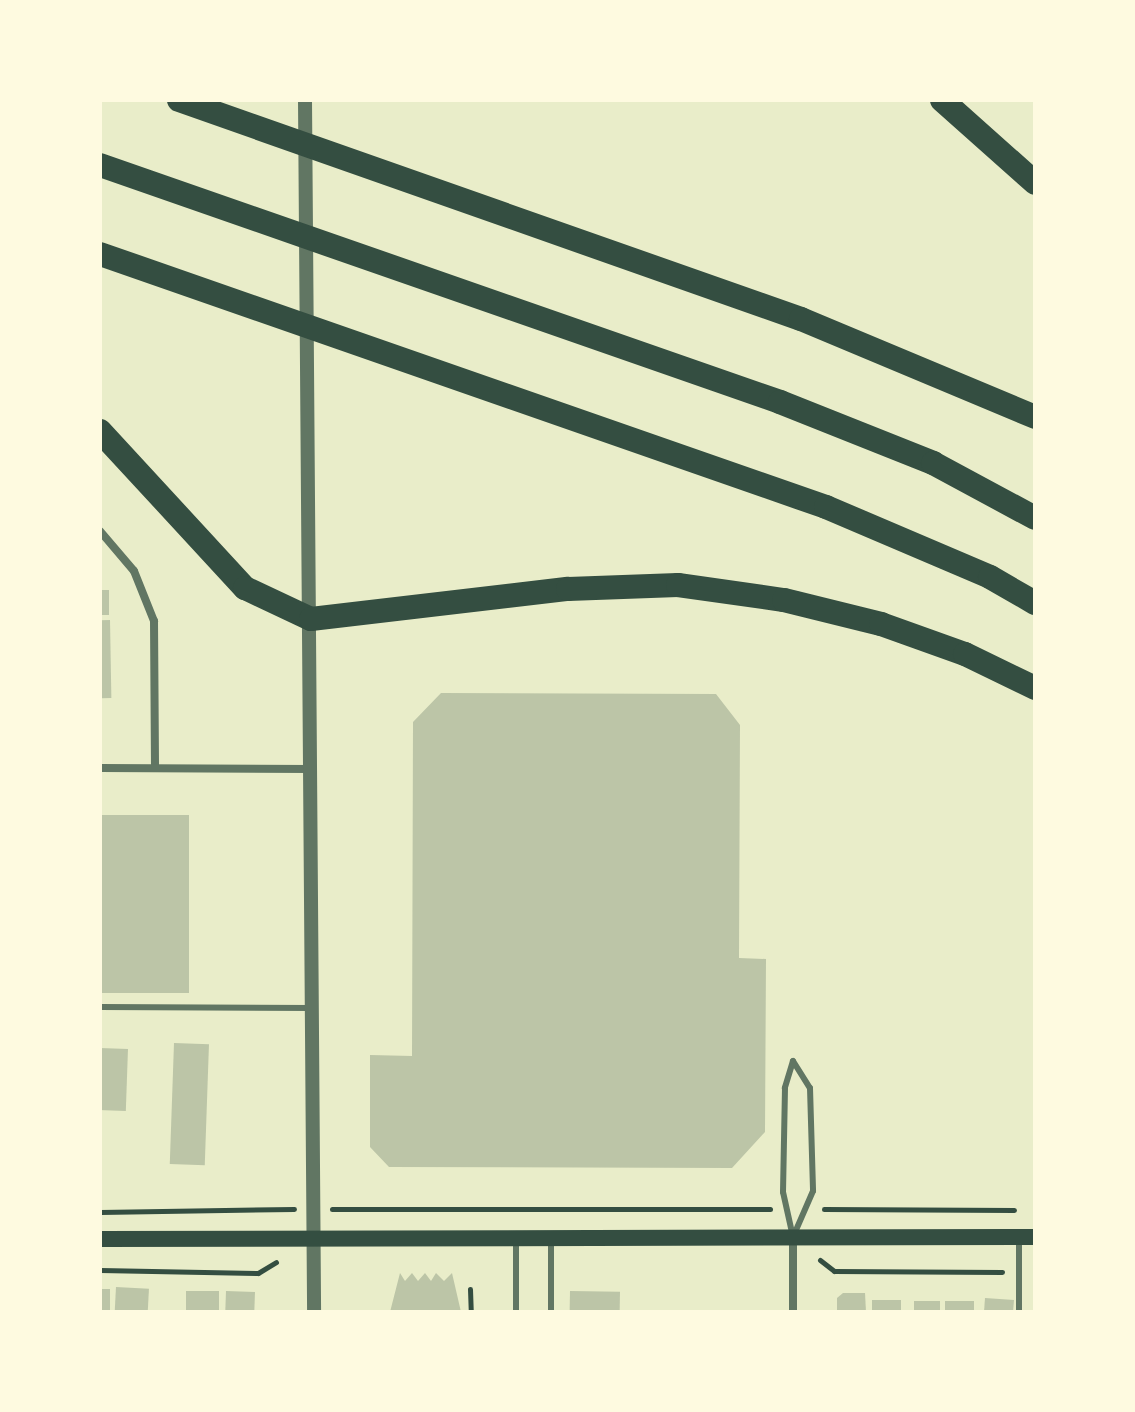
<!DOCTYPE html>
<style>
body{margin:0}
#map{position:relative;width:1135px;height:1412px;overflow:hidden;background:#e9edc9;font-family:Figtree,sans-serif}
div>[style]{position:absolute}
.building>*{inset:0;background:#bcc5a7;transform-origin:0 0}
.path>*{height:5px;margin:-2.5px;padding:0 2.5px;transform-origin:2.5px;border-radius:2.5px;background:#344e41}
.service>*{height:6px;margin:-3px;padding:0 3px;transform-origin:3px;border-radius:3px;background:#617663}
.minor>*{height:8px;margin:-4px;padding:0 4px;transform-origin:4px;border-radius:4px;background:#617663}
.tertiary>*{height:14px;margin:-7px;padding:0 7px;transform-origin:7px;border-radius:7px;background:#617663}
.secondary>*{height:16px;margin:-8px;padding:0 8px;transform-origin:8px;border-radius:8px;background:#344e41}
.motorway>*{height:24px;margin:-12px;padding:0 12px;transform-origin:12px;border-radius:12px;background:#344e41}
span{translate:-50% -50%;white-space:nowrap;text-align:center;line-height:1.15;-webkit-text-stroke:8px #fefae0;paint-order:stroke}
.frame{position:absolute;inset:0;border:102px solid #fefae0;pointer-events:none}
</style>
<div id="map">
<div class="building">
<i style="left:100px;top:590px;width:9px;height:25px"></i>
<i style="left:110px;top:620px;width:78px;height:10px;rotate:89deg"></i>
<i style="clip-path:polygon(441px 693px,716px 694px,740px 725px,739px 958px,766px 959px,765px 1132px,732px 1168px,389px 1167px,370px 1147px,370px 1055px,412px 1056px,413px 722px)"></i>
<i style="left:100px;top:815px;width:89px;height:178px"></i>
<i style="left:174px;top:1043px;width:35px;height:121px;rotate:2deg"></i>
<i style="left:100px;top:1048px;width:28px;height:62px;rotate:2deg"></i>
<i style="clip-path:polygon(400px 1273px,405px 1281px,412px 1273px,418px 1281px,425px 1273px,431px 1281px,436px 1273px,444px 1281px,452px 1273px,461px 1312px,390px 1312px)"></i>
<i style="left:116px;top:1287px;width:33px;height:25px;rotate:3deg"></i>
<i style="left:110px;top:1289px;width:23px;height:10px;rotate:90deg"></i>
<i style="left:186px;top:1291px;width:33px;height:21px"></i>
<i style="left:226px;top:1291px;width:29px;height:21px;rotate:2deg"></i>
<i style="left:570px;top:1291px;width:50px;height:21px;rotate:1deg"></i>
<i style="clip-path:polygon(843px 1293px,865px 1293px,866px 1312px,837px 1312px,837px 1298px)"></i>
<i style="clip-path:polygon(985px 1298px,1014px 1300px,1013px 1312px,984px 1312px)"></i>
<i style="left:872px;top:1300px;width:29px;height:12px"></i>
<i style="left:914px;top:1301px;width:26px;height:11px"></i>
<i style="left:945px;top:1301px;width:29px;height:11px"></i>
</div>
<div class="path">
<i style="left:332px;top:1209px;width:438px"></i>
<i style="left:824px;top:1209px;width:190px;rotate:0.3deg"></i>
<i style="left:100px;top:1212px;width:194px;rotate:-0.9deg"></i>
<i style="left:820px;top:1260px;width:18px;rotate:38deg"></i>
<i style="left:834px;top:1271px;width:168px;rotate:0.3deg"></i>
<i style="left:100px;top:1270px;width:158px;rotate:1.1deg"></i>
<i style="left:258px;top:1273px;width:21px;rotate:-31deg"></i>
<i style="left:470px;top:1289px;width:23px;rotate:88deg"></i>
</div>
<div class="service">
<i style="left:100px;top:1007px;width:212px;rotate:0.3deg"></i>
<i style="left:793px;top:1061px;width:32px;rotate:58deg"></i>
<i style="left:810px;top:1088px;width:103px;rotate:88.3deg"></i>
<i style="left:813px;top:1191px;width:50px;rotate:113.5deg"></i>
<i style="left:793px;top:1061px;width:28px;rotate:107deg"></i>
<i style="left:785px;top:1088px;width:104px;rotate:91.1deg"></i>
<i style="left:783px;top:1192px;width:46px;rotate:77.5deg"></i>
<i style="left:1019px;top:1237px;width:75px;rotate:90deg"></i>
<i style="left:516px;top:1240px;width:72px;rotate:90deg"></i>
<i style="left:551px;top:1312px;width:72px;rotate:-90deg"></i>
</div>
<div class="minor">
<i style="left:100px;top:531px;width:52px;rotate:49.6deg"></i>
<i style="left:134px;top:571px;width:54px;rotate:68.2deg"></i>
<i style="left:154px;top:621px;width:147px;rotate:89.6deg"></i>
<i style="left:100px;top:768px;width:211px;rotate:0.3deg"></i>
<i style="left:793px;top:1312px;width:74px;rotate:-90deg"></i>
</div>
<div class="tertiary">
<i style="left:305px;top:100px;width:1212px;rotate:89.57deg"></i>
</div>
<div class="secondary">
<i style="left:100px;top:1239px;width:935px;rotate:-0.12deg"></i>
</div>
<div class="motorway">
<i style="left:179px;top:100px;width:659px;rotate:19.4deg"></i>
<i style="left:801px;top:319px;width:254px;rotate:22.7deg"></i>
<i style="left:942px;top:100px;width:125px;rotate:41.7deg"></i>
<i style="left:100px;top:165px;width:720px;rotate:19.21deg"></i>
<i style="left:780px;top:402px;width:165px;rotate:21.7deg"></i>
<i style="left:933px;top:463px;width:116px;rotate:28.3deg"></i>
<i style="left:100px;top:254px;width:769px;rotate:19.21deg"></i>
<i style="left:826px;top:507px;width:178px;rotate:23.1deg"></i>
<i style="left:990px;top:577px;width:52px;rotate:30deg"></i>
<i style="left:100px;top:431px;width:214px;rotate:47.3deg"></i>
<i style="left:245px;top:588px;width:73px;rotate:25.2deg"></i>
<i style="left:311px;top:619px;width:259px;rotate:-6.7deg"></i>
<i style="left:568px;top:589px;width:110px;rotate:-2.1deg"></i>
<i style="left:678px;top:585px;width:107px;rotate:8.1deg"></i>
<i style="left:784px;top:600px;width:100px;rotate:13.9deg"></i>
<i style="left:881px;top:624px;width:89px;rotate:19.7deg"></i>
<i style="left:965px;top:654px;width:78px;rotate:25.9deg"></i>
</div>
<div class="frame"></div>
</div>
